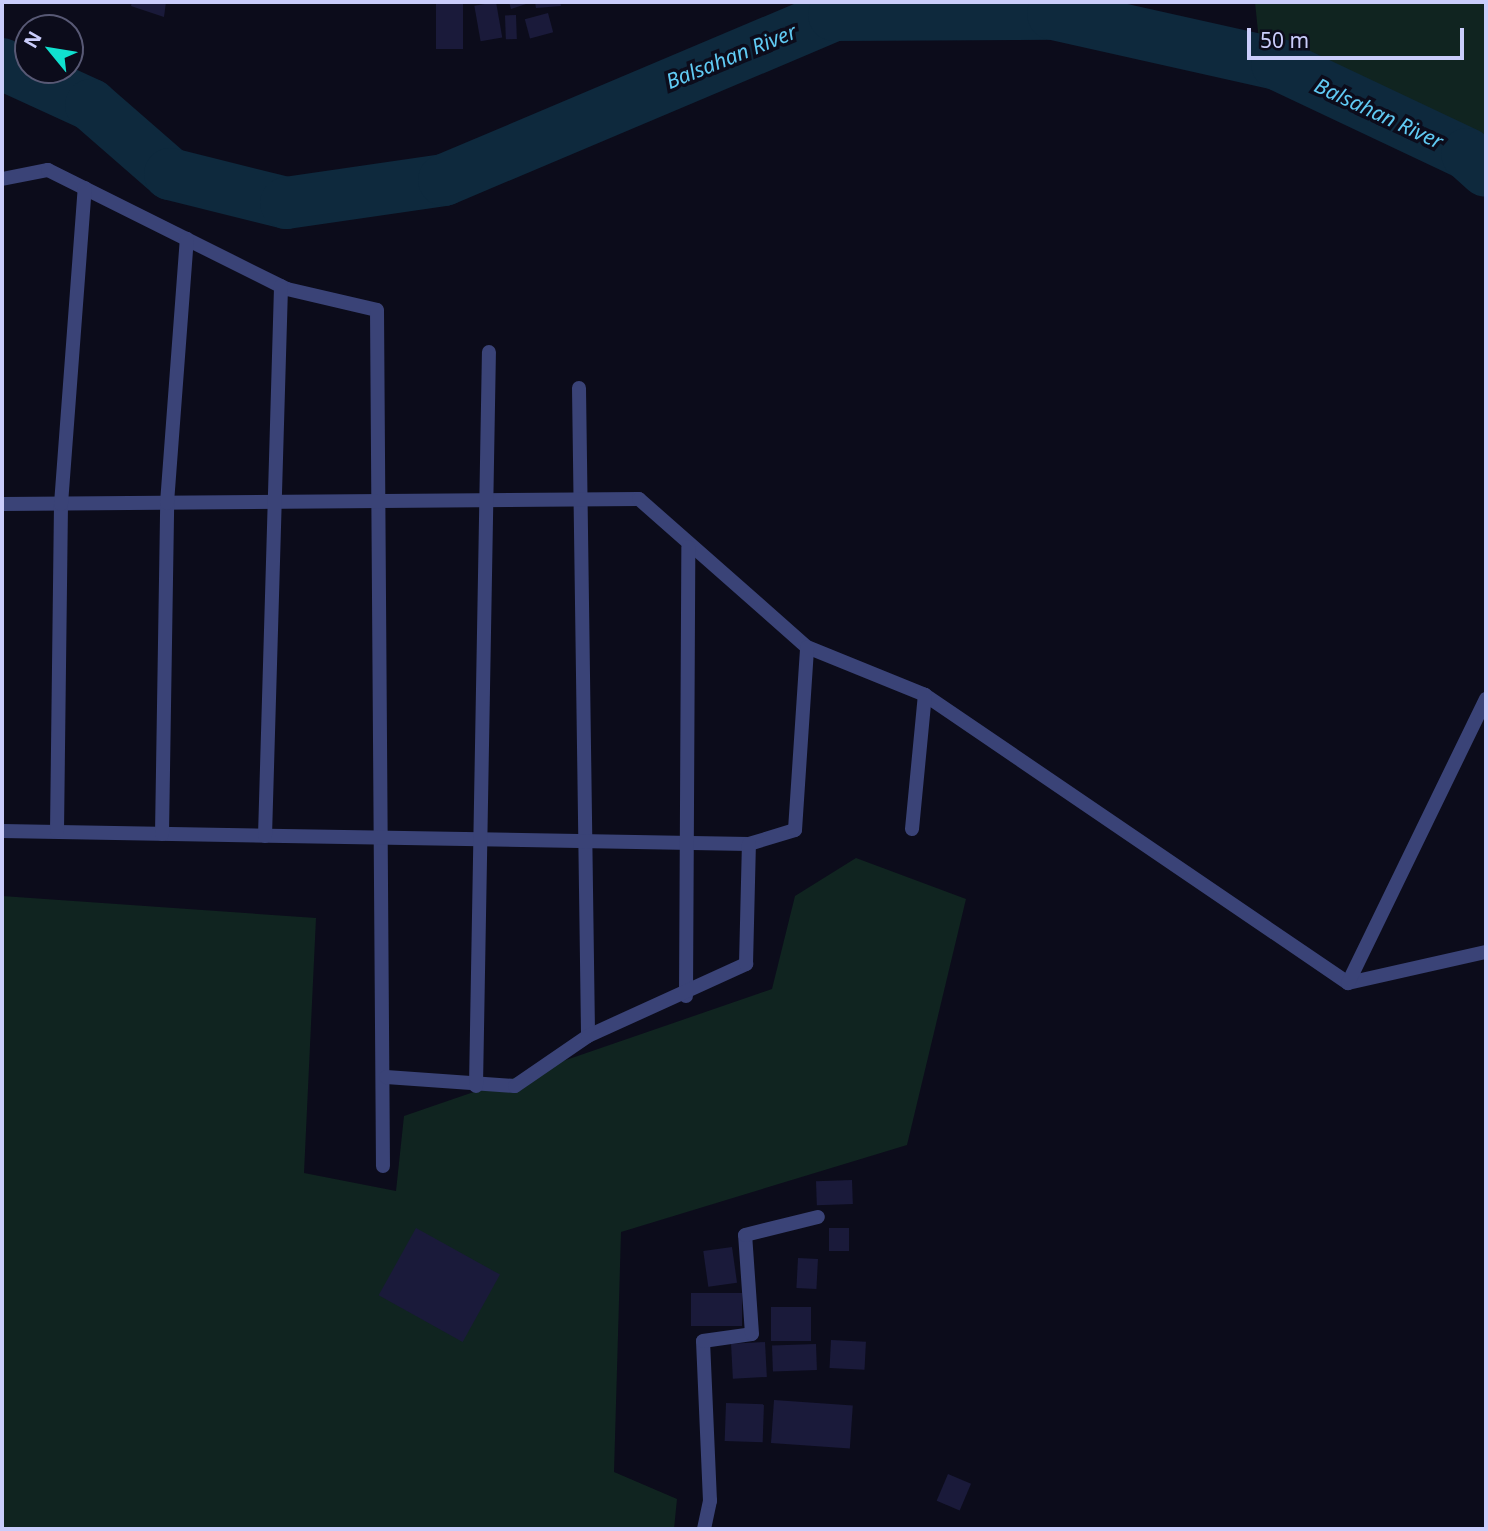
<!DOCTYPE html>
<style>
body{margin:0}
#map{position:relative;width:1488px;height:1531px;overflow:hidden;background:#0c0c1b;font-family:"Noto Sans",sans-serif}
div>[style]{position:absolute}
.green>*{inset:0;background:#102420}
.river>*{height:52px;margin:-26px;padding:0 26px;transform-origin:26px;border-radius:26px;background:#0e293d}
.building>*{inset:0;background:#1a1a3a;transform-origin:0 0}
.minor>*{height:14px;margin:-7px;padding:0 7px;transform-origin:7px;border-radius:7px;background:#3a4377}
span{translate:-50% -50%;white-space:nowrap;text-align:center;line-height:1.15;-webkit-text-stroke:7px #0c0c1b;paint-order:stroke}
.water-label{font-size:21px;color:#60caf3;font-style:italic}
.frame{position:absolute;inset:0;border:4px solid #cacdfb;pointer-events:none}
.north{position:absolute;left:14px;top:14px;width:70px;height:70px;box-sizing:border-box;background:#0c0c1b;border:2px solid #585975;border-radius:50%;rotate:300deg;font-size:19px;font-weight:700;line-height:28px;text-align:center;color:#cacdfb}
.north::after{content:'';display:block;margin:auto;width:24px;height:32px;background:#10e1cf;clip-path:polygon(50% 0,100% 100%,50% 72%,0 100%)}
.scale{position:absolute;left:1247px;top:28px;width:217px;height:32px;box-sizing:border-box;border:4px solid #cacdfb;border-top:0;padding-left:9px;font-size:21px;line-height:24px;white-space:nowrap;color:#cacdfb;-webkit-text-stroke:5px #0c0c1b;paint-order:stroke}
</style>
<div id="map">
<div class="green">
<i style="clip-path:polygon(1255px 2px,1486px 2px,1486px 172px,1467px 154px,1261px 61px)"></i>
<i style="clip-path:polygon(856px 858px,966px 899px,907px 1145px,621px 1232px,614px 1472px,677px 1499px,674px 1529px,2px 1529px,2px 896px,316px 918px,304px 1173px,396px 1191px,404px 1116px,772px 989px,795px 896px)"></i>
</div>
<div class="river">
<i style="left:2px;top:64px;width:98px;rotate:24.7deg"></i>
<i style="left:91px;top:105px;width:105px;rotate:41.1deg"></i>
<i style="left:170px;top:174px;width:120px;rotate:14deg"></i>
<i style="left:286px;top:203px;width:160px;rotate:-8.3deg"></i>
<i style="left:444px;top:180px;width:423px;rotate:-22.9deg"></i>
<i style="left:834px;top:15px;width:219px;rotate:-0.3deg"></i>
<i style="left:1053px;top:14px;width:230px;rotate:12.6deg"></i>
<i style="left:1277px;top:64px;width:210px;rotate:25.3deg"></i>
<i style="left:1467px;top:154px;width:25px;rotate:42deg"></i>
</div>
<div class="building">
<i style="clip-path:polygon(132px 2px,166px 2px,164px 17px,131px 6px)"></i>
<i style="left:436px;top:2px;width:27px;height:47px"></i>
<i style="left:496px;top:2px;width:36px;height:22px;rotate:80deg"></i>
<i style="clip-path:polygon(509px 2px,532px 2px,511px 9px)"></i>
<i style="clip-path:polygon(535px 2px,560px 2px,561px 6px,536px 8px)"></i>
<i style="left:548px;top:13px;width:20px;height:24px;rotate:75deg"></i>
<i style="left:516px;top:15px;width:24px;height:11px;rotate:88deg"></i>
<i style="left:852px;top:1180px;width:24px;height:36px;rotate:88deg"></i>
<i style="left:416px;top:1228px;width:96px;height:77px;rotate:29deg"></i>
<i style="left:829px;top:1228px;width:20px;height:23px"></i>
<i style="left:732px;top:1247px;width:36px;height:29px;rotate:82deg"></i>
<i style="left:798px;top:1258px;width:20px;height:30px;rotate:3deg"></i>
<i style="left:691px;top:1293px;width:51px;height:33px"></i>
<i style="left:811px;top:1307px;width:34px;height:40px;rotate:90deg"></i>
<i style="left:831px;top:1340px;width:35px;height:28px;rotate:3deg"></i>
<i style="left:765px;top:1342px;width:35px;height:34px;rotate:87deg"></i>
<i style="left:816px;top:1344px;width:26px;height:44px;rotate:88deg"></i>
<i style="left:774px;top:1400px;width:79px;height:43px;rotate:4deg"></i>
<i style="left:726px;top:1403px;width:38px;height:38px;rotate:2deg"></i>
<i style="left:948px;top:1474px;width:25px;height:29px;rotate:23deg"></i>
</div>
<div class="minor">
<i style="left:2px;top:179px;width:47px;rotate:-11.1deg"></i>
<i style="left:48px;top:170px;width:267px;rotate:26.5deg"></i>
<i style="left:287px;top:289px;width:92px;rotate:13.1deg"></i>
<i style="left:377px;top:310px;width:856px;rotate:89.6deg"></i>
<i style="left:579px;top:388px;width:648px;rotate:89.2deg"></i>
<i style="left:2px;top:504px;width:637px;rotate:-0.45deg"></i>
<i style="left:639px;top:499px;width:224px;rotate:41.4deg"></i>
<i style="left:807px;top:647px;width:127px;rotate:22.1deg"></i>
<i style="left:925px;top:695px;width:512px;rotate:34.25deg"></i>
<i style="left:1348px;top:983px;width:141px;rotate:-12.7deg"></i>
<i style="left:912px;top:829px;width:135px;rotate:-84.5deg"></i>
<i style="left:2px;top:831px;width:747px;rotate:1deg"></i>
<i style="left:749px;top:844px;width:48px;rotate:-16.9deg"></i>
<i style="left:795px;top:830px;width:183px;rotate:-86.2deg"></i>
<i style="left:57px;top:831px;width:327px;rotate:-89.3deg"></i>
<i style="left:61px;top:504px;width:317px;rotate:-85.7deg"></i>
<i style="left:162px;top:834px;width:331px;rotate:-89.1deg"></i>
<i style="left:167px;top:503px;width:265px;rotate:-85.7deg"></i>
<i style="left:265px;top:836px;width:550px;rotate:-88.33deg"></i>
<i style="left:1348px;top:983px;width:316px;rotate:-64.1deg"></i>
<i style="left:686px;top:996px;width:449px;rotate:-89.7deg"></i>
<i style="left:386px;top:1077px;width:129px;rotate:4deg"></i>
<i style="left:515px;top:1086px;width:88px;rotate:-34.4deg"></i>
<i style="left:588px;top:1036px;width:174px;rotate:-24.5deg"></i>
<i style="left:746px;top:964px;width:120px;rotate:-88.6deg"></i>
<i style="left:476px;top:1086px;width:734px;rotate:-88.99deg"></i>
<i style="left:704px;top:1529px;width:29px;rotate:-78deg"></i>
<i style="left:710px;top:1501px;width:160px;rotate:-92.5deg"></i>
<i style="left:703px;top:1341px;width:49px;rotate:-8.1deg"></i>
<i style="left:752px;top:1334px;width:99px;rotate:-94deg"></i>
<i style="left:745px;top:1235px;width:75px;rotate:-13.9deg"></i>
</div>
<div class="water-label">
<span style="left:731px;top:56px;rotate:-22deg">Balsahan River</span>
<span style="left:1379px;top:113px;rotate:25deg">Balsahan River</span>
</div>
<div class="frame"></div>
<div class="north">N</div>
<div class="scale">50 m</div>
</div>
